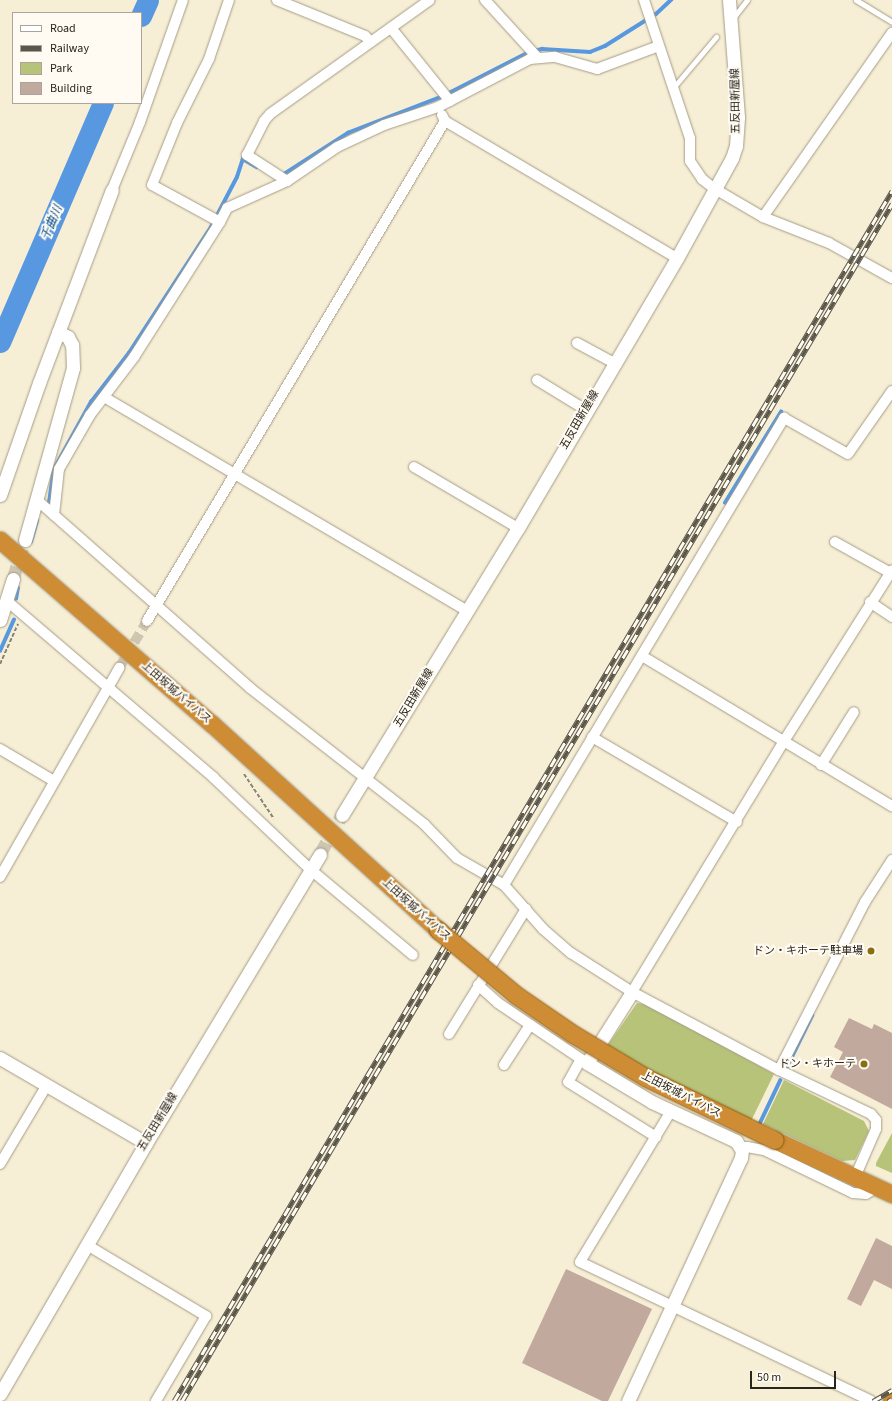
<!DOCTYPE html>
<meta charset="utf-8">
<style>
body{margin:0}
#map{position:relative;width:892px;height:1401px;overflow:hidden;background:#f7eed6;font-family:"Source Sans 3","Noto Sans JP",sans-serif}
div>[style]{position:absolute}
.green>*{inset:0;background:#b7c379}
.stream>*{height:3.5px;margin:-1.75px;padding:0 1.75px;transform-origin:1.75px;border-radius:1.75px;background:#5898e0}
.river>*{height:21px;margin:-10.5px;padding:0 10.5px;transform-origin:10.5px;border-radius:10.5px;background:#5898e0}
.building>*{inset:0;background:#c1a99d}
.minor-tunnel>*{height:10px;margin-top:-5px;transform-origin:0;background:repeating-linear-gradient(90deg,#cec6b1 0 10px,transparent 0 15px)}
.tertiary-tunnel>*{height:13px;margin-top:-6.5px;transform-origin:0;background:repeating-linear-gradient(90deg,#cec6b1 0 13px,transparent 0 19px)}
.path>*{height:2px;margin-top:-1px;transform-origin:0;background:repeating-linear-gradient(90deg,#8a8474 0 4px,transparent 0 6px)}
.roads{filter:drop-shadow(0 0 1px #a49c85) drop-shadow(0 0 1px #a49c85)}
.service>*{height:5px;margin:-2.5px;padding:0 2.5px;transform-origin:2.5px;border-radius:2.5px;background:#fff}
.minor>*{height:10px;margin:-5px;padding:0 5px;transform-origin:5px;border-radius:5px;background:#fff}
.tertiary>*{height:13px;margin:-6.5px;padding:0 6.5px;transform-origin:6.5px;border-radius:6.5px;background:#fff}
.trunk>*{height:17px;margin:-8.5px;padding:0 8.5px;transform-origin:8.5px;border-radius:8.5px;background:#ce8c34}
.rail>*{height:4.5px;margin-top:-2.25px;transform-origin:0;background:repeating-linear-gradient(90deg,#fffbf2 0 9px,#5a5649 0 18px);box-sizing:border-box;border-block:1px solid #5a5649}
.bridges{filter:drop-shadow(0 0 1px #8b560b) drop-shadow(0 0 1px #8b560b)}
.trunk-bridge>*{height:17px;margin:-8.5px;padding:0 8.5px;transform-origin:8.5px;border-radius:8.5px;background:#ce8c34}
.dots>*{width:11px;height:11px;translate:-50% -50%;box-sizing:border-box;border:2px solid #fffbf2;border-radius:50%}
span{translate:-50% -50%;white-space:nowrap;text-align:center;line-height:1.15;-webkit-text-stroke:4px #fffbf2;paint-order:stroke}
.street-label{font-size:11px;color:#28251c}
.poi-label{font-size:11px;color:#28251c}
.right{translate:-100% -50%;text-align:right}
.water-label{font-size:12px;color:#034b8c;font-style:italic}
.legend{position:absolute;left:12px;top:12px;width:130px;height:92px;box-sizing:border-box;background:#fffbf2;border:1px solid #a9a59c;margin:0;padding:5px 7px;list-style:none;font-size:12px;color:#28251c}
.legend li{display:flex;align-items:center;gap:8px;height:20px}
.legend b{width:20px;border:1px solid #a9a59c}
.scale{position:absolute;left:750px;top:1371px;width:86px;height:18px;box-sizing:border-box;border:2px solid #28251c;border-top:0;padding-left:5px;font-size:12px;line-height:14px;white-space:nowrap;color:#28251c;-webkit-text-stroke:3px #fffbf2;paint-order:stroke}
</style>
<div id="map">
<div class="green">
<i style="clip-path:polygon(637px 1003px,648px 1005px,774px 1074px,751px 1121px,649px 1070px,608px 1045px)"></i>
<i style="clip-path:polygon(784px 1080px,864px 1121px,869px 1131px,855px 1160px,842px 1161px,763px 1124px)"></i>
<i style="clip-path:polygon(892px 1133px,892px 1173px,876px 1166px,876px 1163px)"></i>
</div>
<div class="stream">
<i style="left:449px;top:93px;width:88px;rotate:-27.1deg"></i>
<i style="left:527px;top:53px;width:16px;rotate:-15deg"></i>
<i style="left:542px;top:49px;width:48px;rotate:3.6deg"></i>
<i style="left:590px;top:52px;width:16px;rotate:-22deg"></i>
<i style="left:605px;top:46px;width:60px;rotate:-32.1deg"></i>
<i style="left:656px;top:14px;width:21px;rotate:-43deg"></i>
<i style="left:281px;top:176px;width:80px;rotate:-32.7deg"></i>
<i style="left:348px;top:133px;width:100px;rotate:-21.2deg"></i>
<i style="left:49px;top:503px;width:34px;rotate:-82deg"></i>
<i style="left:54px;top:469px;width:77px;rotate:-61.1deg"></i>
<i style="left:91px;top:402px;width:62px;rotate:-52.2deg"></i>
<i style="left:129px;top:353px;width:150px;rotate:-56.9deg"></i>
<i style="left:211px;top:227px;width:56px;rotate:-62.5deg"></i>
<i style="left:237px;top:177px;width:19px;rotate:-72deg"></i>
<i style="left:243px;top:159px;width:16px;rotate:30deg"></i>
<i style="left:725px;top:503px;width:107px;rotate:-58.4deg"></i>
<i style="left:31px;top:542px;width:22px;rotate:-74deg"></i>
<i style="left:16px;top:599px;width:11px;rotate:-80deg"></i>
<i style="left:0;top:651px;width:34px;rotate:-66deg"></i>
<i style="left:787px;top:1067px;width:57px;rotate:-63.9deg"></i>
<i style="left:760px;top:1123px;width:47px;rotate:-64.5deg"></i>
</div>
<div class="river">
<i style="left:141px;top:16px;width:17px;rotate:-66deg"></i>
<i style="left:0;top:342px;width:260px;rotate:-66.7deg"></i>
</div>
<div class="building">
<i style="clip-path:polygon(849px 1018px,872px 1029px,874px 1024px,892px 1033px,892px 1109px,830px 1077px,843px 1052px,834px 1047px)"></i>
<i style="clip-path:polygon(876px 1238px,892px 1246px,892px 1289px,874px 1280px,861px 1306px,847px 1299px)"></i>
<i style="clip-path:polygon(566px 1269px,652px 1309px,608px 1401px,602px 1401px,522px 1363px)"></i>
</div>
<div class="minor-tunnel">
<i style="left:119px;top:668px;width:55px;rotate:-59.2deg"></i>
</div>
<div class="tertiary-tunnel">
<i style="left:13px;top:579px;width:41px;rotate:-72.9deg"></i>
<i style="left:320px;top:854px;width:45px;rotate:-60.6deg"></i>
</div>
<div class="path">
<i style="left:0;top:664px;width:44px;rotate:-65.8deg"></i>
<i style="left:244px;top:774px;width:54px;rotate:56.3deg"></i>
</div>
<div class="roads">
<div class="service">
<i style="left:856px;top:0;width:42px;rotate:31.4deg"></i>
<i style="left:733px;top:18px;width:23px;rotate:-52deg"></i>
<i style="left:673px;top:88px;width:67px;rotate:-49.9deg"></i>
</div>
<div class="minor">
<i style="left:277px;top:0;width:95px;rotate:22.2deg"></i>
<i style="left:365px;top:36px;width:8px;rotate:45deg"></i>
<i style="left:485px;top:0;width:77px;rotate:47.6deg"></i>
<i style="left:644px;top:0;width:145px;rotate:71.6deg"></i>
<i style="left:690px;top:138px;width:23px;rotate:90deg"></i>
<i style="left:690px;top:161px;width:22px;rotate:56deg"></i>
<i style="left:702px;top:179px;width:16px;rotate:38deg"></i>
<i style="left:715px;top:189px;width:56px;rotate:30.3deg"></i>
<i style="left:763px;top:217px;width:71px;rotate:21.5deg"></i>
<i style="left:829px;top:243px;width:72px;rotate:29.1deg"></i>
<i style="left:391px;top:28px;width:94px;rotate:51.1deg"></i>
<i style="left:442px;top:115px;width:7px;rotate:63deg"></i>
<i style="left:445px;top:121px;width:269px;rotate:30.6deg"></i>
<i style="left:287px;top:181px;width:48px;rotate:-147deg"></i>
<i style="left:247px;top:155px;width:38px;rotate:-63deg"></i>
<i style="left:264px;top:121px;width:9px;rotate:-49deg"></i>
<i style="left:270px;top:114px;width:196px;rotate:-35.5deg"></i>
<i style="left:112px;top:190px;width:74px;rotate:-67.6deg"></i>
<i style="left:140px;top:122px;width:129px;rotate:-70.6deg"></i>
<i style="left:763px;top:217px;width:225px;rotate:-55deg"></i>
<i style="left:220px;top:222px;width:16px;rotate:-63deg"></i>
<i style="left:227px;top:208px;width:66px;rotate:-24.2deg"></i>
<i style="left:287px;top:181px;width:60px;rotate:-34.2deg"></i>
<i style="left:337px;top:147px;width:52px;rotate:-25.1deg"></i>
<i style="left:384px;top:125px;width:57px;rotate:-18.4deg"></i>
<i style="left:438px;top:107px;width:104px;rotate:-27.6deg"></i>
<i style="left:530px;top:59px;width:25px;rotate:-5deg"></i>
<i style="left:555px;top:57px;width:44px;rotate:15.9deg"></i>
<i style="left:597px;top:69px;width:66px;rotate:-20.4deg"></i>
<i style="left:577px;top:343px;width:42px;rotate:28.4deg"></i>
<i style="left:537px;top:380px;width:57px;rotate:31.5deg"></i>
<i style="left:104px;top:397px;width:421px;rotate:30.5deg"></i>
<i style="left:414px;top:467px;width:121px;rotate:30.4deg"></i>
<i style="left:37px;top:500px;width:284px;rotate:41.4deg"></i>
<i style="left:250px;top:688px;width:221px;rotate:38deg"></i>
<i style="left:424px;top:824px;width:47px;rotate:45.9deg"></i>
<i style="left:457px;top:858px;width:54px;rotate:29.9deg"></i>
<i style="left:504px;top:885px;width:59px;rotate:48.4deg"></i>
<i style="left:543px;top:929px;width:37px;rotate:41deg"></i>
<i style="left:571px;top:953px;width:72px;rotate:32.6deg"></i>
<i style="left:632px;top:992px;width:166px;rotate:28deg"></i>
<i style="left:779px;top:1070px;width:102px;rotate:25.6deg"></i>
<i style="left:871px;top:1114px;width:8px;rotate:50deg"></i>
<i style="left:876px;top:1120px;width:9px;rotate:90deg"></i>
<i style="left:876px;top:1129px;width:52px;rotate:113.6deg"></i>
<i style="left:54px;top:515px;width:46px;rotate:-83.8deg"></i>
<i style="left:59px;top:469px;width:62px;rotate:-60.1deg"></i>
<i style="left:90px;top:415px;width:73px;rotate:-52.8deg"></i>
<i style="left:134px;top:357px;width:160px;rotate:-57.5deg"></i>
<i style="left:220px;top:222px;width:77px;rotate:-151.4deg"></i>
<i style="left:152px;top:185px;width:67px;rotate:-68deg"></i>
<i style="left:177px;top:123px;width:72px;rotate:-63.4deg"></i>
<i style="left:209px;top:59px;width:62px;rotate:-71.3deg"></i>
<i style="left:835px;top:542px;width:64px;rotate:29deg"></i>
<i style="left:7px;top:601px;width:272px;rotate:40.5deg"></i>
<i style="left:214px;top:778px;width:132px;rotate:43.5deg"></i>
<i style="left:310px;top:869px;width:134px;rotate:39.9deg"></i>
<i style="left:870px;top:602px;width:27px;rotate:34deg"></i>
<i style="left:147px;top:621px;width:582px;rotate:-59.21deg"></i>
<i style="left:642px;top:656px;width:292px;rotate:31deg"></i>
<i style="left:592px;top:737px;width:168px;rotate:30.4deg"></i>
<i style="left:0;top:749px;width:63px;rotate:30.7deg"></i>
<i style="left:821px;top:765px;width:62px;rotate:-58.1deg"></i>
<i style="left:0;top:877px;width:241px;rotate:-60.3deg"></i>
<i style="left:504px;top:885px;width:545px;rotate:-59.05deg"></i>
<i style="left:784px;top:418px;width:73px;rotate:29.4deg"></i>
<i style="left:848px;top:454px;width:77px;rotate:-55.1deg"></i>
<i style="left:478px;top:985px;width:27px;rotate:42deg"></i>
<i style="left:498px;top:1003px;width:107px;rotate:34deg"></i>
<i style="left:632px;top:992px;width:293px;rotate:-58.8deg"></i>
<i style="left:784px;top:741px;width:202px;rotate:-57.7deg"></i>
<i style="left:449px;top:1034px;width:147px;rotate:-58.4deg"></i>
<i style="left:581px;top:1059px;width:26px;rotate:119deg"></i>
<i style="left:568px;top:1082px;width:104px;rotate:32deg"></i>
<i style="left:504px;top:1065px;width:48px;rotate:-57deg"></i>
<i style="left:779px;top:1070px;width:189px;rotate:-62.9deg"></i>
<i style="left:865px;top:902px;width:50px;rotate:-57.3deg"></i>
<i style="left:671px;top:1111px;width:176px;rotate:121.1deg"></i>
<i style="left:580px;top:1262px;width:322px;rotate:25.5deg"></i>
<i style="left:742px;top:1150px;width:6px;rotate:-31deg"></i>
<i style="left:747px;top:1147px;width:17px;rotate:10deg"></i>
<i style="left:764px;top:1150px;width:99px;rotate:25.8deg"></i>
<i style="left:853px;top:1193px;width:13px;rotate:4deg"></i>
<i style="left:866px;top:1194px;width:13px;rotate:-32deg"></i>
<i style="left:0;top:1164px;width:92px;rotate:-59.3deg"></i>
<i style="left:87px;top:1245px;width:139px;rotate:30.8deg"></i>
<i style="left:206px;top:1316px;width:99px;rotate:120.5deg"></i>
</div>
<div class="tertiary">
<i style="left:0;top:495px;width:119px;rotate:-70.8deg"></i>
<i style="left:39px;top:383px;width:206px;rotate:-69.3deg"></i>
<i style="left:25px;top:540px;width:179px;rotate:-74.4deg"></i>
<i style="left:73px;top:368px;width:23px;rotate:-92deg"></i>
<i style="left:72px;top:345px;width:9px;rotate:-117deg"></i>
<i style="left:68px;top:337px;width:11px;rotate:-153deg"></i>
<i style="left:0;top:620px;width:43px;rotate:-72.4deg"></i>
<i style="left:342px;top:815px;width:337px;rotate:-58.5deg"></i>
<i style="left:518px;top:528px;width:313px;rotate:-59.5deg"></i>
<i style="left:677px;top:258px;width:114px;rotate:-61.2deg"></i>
<i style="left:732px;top:158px;width:13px;rotate:-72deg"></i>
<i style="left:736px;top:146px;width:29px;rotate:-86deg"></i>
<i style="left:738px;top:117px;width:117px;rotate:-94.4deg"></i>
<i style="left:0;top:1058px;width:169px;rotate:30.2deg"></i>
<i style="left:0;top:1394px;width:290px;rotate:-59.8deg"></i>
<i style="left:146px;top:1143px;width:337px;rotate:-58.9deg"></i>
<i style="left:628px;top:1401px;width:268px;rotate:-65.1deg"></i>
<i style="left:741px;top:1158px;width:8px;rotate:-83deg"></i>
<i style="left:742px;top:1150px;width:11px;rotate:-124deg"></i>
<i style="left:736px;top:1141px;width:93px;rotate:-155.1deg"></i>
<i style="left:652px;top:1102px;width:76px;rotate:-149deg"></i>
<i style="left:587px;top:1063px;width:84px;rotate:-57.6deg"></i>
</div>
<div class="trunk">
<i style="left:0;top:540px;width:281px;rotate:41deg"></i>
<i style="left:212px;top:724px;width:306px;rotate:42.3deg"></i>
<i style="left:775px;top:1140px;width:129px;rotate:24.8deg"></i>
<i style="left:891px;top:1401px;width:2px;rotate:-63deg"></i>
</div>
</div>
<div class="rail">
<i style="left:174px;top:1401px;width:1407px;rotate:-59.32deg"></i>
<i style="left:182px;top:1401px;width:1392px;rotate:-59.33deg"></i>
<i style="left:873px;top:1401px;width:22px;rotate:-30deg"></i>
<i style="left:888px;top:1401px;width:4px;rotate:-27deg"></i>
</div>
<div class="bridges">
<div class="trunk-bridge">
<i style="left:438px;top:930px;width:102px;rotate:39.8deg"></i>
<i style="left:516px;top:995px;width:69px;rotate:34.4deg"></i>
<i style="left:573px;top:1034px;width:84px;rotate:30.8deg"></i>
<i style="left:645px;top:1077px;width:144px;rotate:25.9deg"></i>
</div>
</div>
<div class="dots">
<i style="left:871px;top:951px;background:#8a6e0f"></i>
<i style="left:864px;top:1064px;background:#8a6e0f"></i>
</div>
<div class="street-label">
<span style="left:736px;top:101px;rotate:-91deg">五反田新屋線</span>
<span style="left:580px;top:420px;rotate:-60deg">五反田新屋線</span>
<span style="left:176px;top:693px;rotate:41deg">上田坂城バイパス</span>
<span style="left:414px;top:698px;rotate:-59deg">五反田新屋線</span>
<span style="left:416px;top:910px;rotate:42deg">上田坂城バイパス</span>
<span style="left:681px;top:1095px;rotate:27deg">上田坂城バイパス</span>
<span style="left:158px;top:1122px;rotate:-59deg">五反田新屋線</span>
</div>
<div class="poi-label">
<span class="right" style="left:863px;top:951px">ドン・キホーテ駐車場</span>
<span class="right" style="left:856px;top:1064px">ドン・キホーテ</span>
</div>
<div class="water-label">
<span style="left:52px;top:223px;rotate:-67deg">千曲川</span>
</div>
<ul class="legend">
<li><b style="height:5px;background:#fff"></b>Road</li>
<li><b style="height:5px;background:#5a5649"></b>Railway</li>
<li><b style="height:11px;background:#b7c379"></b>Park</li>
<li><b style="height:11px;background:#c1a99d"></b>Building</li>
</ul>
<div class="scale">50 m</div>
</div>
